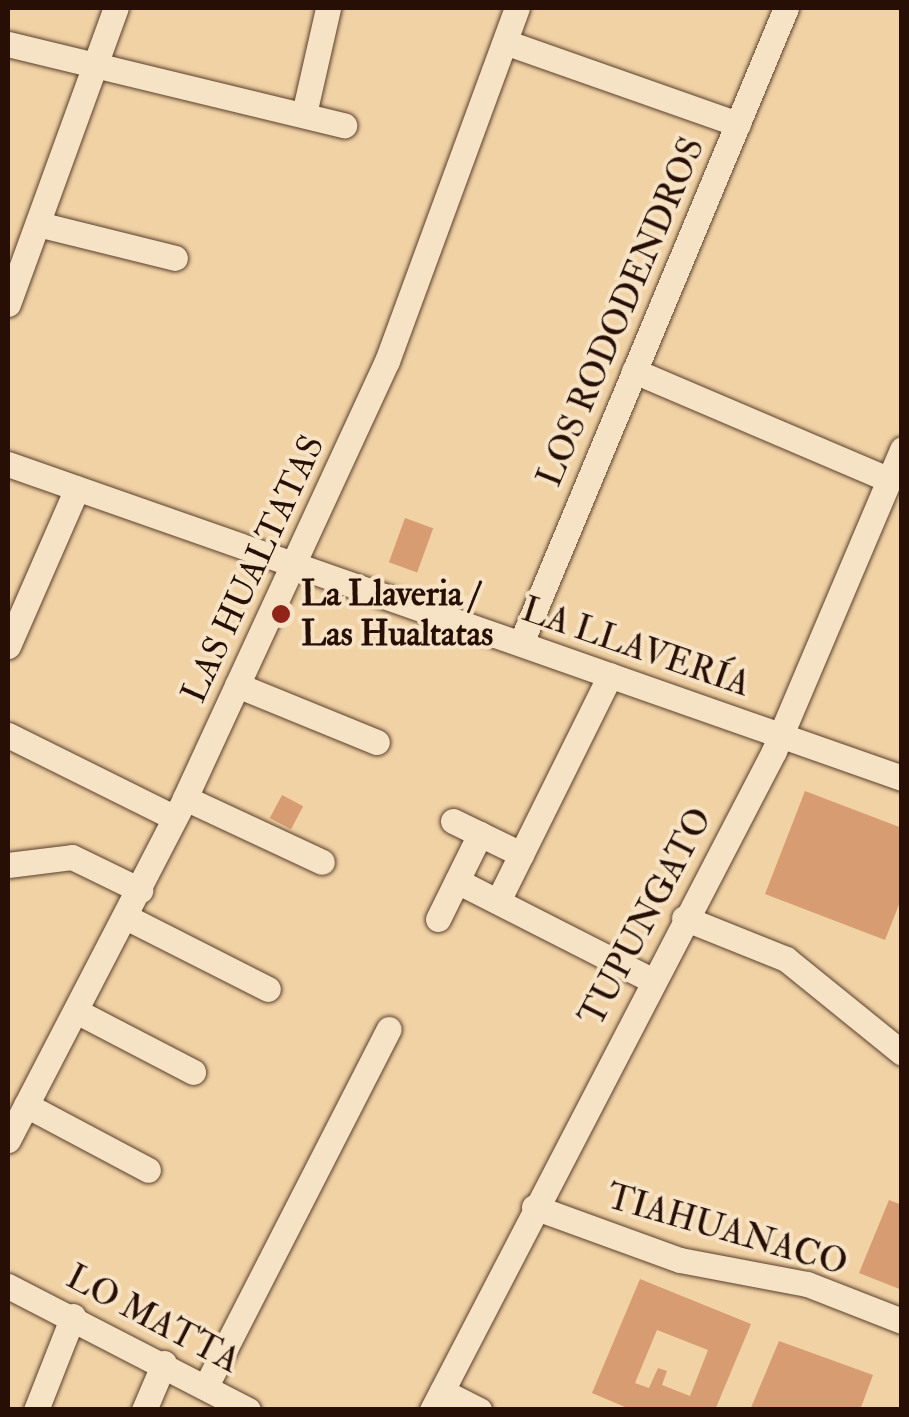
<!DOCTYPE html>
<meta charset="utf-8">
<style>
body{margin:0}
#map{position:relative;width:909px;height:1417px;overflow:hidden;background:#f1d2a5;font-family:"IM FELL Double Pica",serif}
div>[style]{position:absolute}
.building>*{inset:0;background:#d79c72;transform-origin:0 0}
.roads{filter:drop-shadow(0 0 2px #5a402d) drop-shadow(0 0 2px #5a402d)}
.minor>*{height:25px;margin:-12.5px;padding:0 12.5px;transform-origin:12.5px;border-radius:12.5px;background:#f6e2c4}
.dots>*{width:28px;height:28px;translate:-50% -50%;box-sizing:border-box;border:5px solid #f6e2c4;border-radius:50%}
span{translate:-50% -50%;white-space:nowrap;text-align:center;line-height:1.15;-webkit-text-stroke:8px #f6e2c4;paint-order:stroke}
.street-label{font-size:35px;color:#270f05}
.poi-label{font-size:35px;color:#270f05;font-weight:700}
.left{translate:0 -50%;text-align:left}
.frame{position:absolute;inset:0;border:10px solid #270f05;pointer-events:none}
</style>
<div id="map">
<div class="building">
<i style="left:405px;top:518px;width:30px;height:47px;rotate:20deg"></i>
<i style="clip-path:polygon(805px 791px,902px 828px,902px 897px,885px 940px,765px 894px)"></i>
<i style="left:282px;top:795px;width:24px;height:26px;rotate:28deg"></i>
<i style="clip-path:polygon(889px 1200px,902px 1205px,902px 1290px,859px 1273px)"></i>
<i style="clip-path:polygon(evenodd,640px 1279px,751px 1324px,715px 1410px,632px 1410px,592px 1393px,640px 1279px,657px 1330px,708px 1350px,690px 1396px,662px 1385px,667px 1371px,658px 1368px,649px 1388px,635px 1383px,657px 1330px)"></i>
<i style="clip-path:polygon(779px 1341px,873px 1375px,860px 1410px,750px 1410px)"></i>
</div>
<div class="roads">
<div class="minor">
<i style="left:505px;top:42px;width:247px;rotate:19.4deg"></i>
<i style="left:8px;top:44px;width:346px;rotate:13.6deg"></i>
<i style="left:304px;top:114px;width:109px;rotate:-77.2deg"></i>
<i style="left:38px;top:224px;width:141px;rotate:13.9deg"></i>
<i style="left:8px;top:304px;width:315px;rotate:-70deg"></i>
<i style="left:634px;top:371px;width:277px;rotate:23.1deg"></i>
<i style="left:8px;top:464px;width:948px;rotate:19.35deg"></i>
<i style="left:521px;top:643px;width:688px;rotate:-67.35deg"></i>
<i style="left:8px;top:646px;width:172px;rotate:-66.4deg"></i>
<i style="left:237px;top:685px;width:151px;rotate:22.2deg"></i>
<i style="left:8px;top:735px;width:186px;rotate:26.4deg"></i>
<i style="left:185px;top:798px;width:151px;rotate:25deg"></i>
<i style="left:453px;top:821px;width:76px;rotate:25.9deg"></i>
<i style="left:8px;top:865px;width:64px;rotate:-7.1deg"></i>
<i style="left:72px;top:857px;width:76px;rotate:25.9deg"></i>
<i style="left:457px;top:881px;width:218px;rotate:27deg"></i>
<i style="left:498px;top:901px;width:252px;rotate:-63.6deg"></i>
<i style="left:126px;top:917px;width:159px;rotate:26.9deg"></i>
<i style="left:684px;top:918px;width:110px;rotate:21.9deg"></i>
<i style="left:786px;top:959px;width:149px;rotate:39deg"></i>
<i style="left:438px;top:919px;width:95px;rotate:-63.7deg"></i>
<i style="left:76px;top:1011px;width:132px;rotate:27.5deg"></i>
<i style="left:26px;top:1105px;width:138px;rotate:28deg"></i>
<i style="left:8px;top:1140px;width:385px;rotate:-62.6deg"></i>
<i style="left:185px;top:798px;width:481px;rotate:-65.2deg"></i>
<i style="left:387px;top:361px;width:376px;rotate:-69.8deg"></i>
<i style="left:534px;top:1207px;width:155px;rotate:20deg"></i>
<i style="left:680px;top:1260px;width:129px;rotate:10.7deg"></i>
<i style="left:807px;top:1284px;width:102px;rotate:21.3deg"></i>
<i style="left:8px;top:1286px;width:270px;rotate:27.3deg"></i>
<i style="left:206px;top:1386px;width:401px;rotate:-62.9deg"></i>
<i style="left:442px;top:1391px;width:42px;rotate:27.2deg"></i>
<i style="left:36px;top:1410px;width:101px;rotate:-68.5deg"></i>
<i style="left:144px;top:1410px;width:51px;rotate:-66.9deg"></i>
<i style="left:432px;top:1410px;width:742px;rotate:-62.57deg"></i>
<i style="left:774px;top:751px;width:328px;rotate:-67deg"></i>
</div>
</div>
<div class="dots">
<i style="left:281px;top:614px;background:#8f2418"></i>
</div>
<div class="street-label">
<span style="left:621px;top:312px;rotate:-67deg">LOS RODODENDROS</span>
<span style="left:253px;top:569px;rotate:-65deg">LAS HUALTATAS</span>
<span style="left:636px;top:647px;rotate:19deg">LA LLAVERÍA</span>
<span style="left:646px;top:917px;rotate:-62deg">TUPUNGATO</span>
<span style="left:727px;top:1230px;rotate:16deg">TIAHUANACO</span>
<span style="left:153px;top:1319px;rotate:28deg">LO MATTA</span>
</div>
<div class="poi-label">
<span class="left" style="left:301px;top:614px">La Llaveria /<br>Las Hualtatas</span>
</div>
<div class="frame"></div>
</div>
